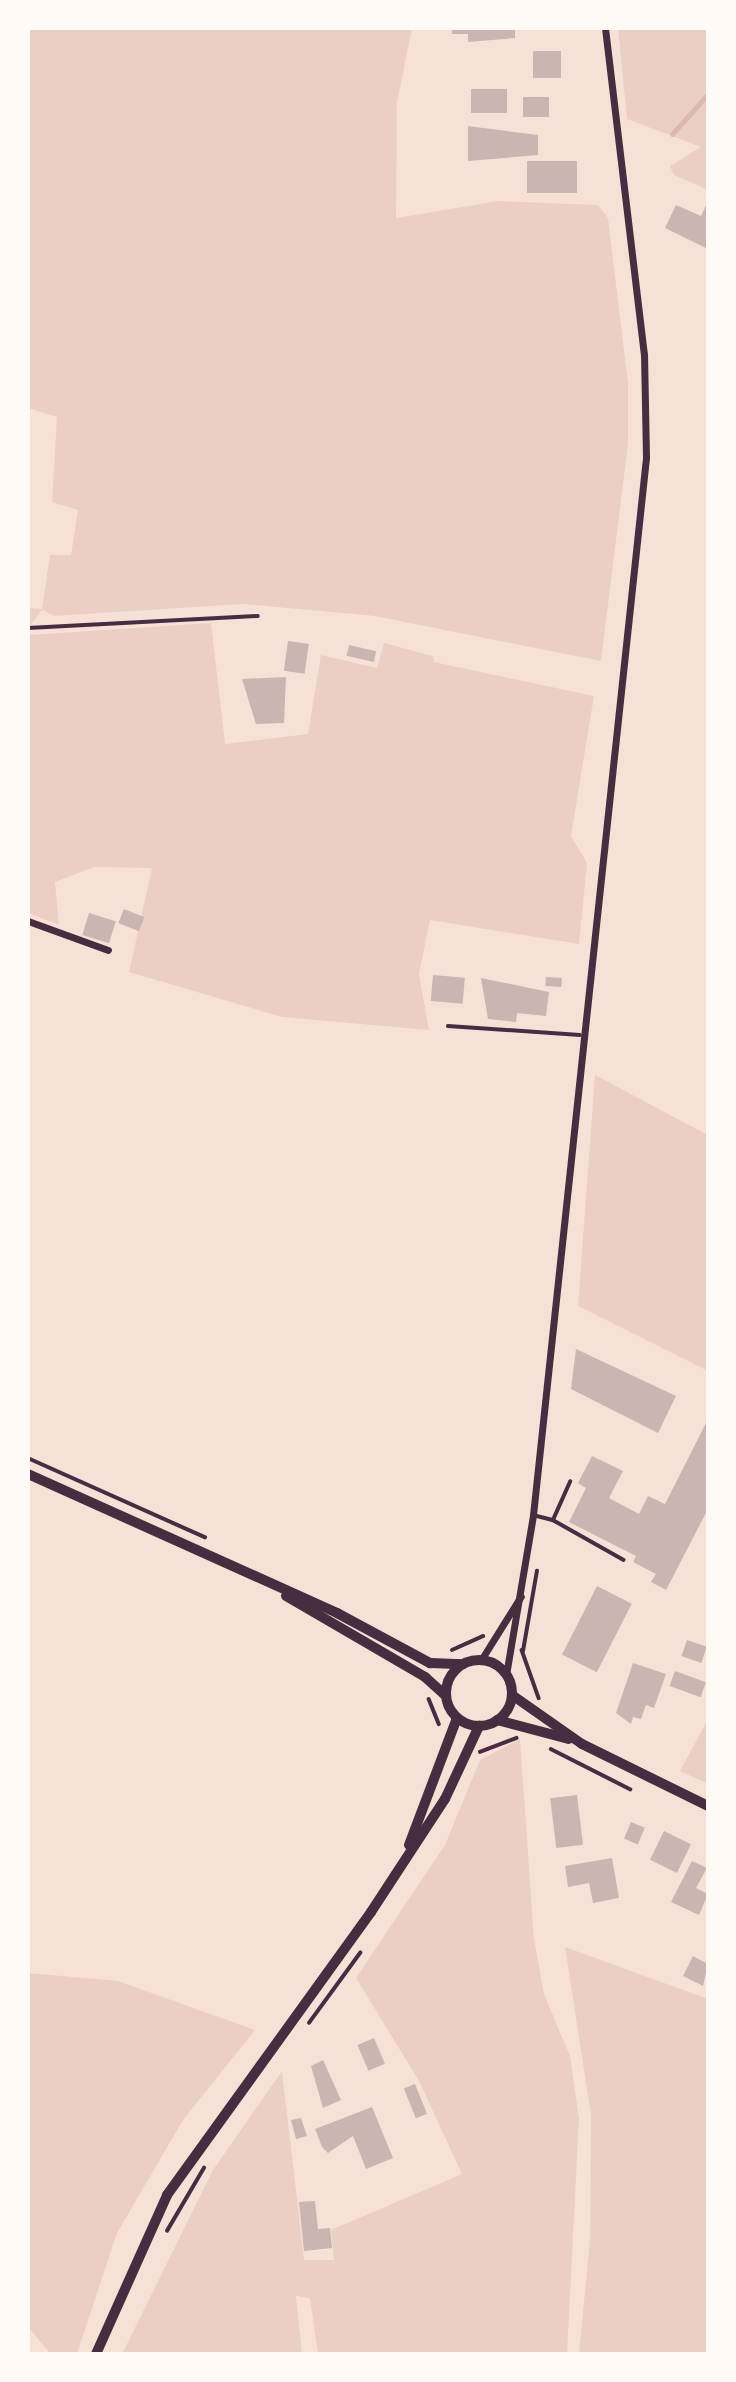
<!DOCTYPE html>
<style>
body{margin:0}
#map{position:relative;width:736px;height:2382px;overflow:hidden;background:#f7e1d7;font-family:Overpass,sans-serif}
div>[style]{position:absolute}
.green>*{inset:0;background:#ebcfc5}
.stream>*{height:5px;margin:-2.5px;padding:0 2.5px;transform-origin:2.5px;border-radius:2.5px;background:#dcb8b0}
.building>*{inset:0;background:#ccb4b1;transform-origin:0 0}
.path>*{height:3.5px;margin:-1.75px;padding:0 1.75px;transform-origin:1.75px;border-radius:1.75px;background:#4a2c40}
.service>*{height:3.5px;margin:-1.75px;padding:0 1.75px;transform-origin:1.75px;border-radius:1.75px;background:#4a2c40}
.minor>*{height:7px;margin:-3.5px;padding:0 3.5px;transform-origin:3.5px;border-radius:3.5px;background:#4a2c40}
.tertiary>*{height:10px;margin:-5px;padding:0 5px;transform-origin:5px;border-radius:5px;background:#4a2c40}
.tertiary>.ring{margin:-5px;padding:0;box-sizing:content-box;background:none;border:10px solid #4a2c40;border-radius:50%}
span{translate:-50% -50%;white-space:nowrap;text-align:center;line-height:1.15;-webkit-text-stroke:7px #fffaf5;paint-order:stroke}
.frame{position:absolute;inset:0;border:30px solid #fffaf5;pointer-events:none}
</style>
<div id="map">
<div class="green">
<i style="clip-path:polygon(28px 28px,412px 28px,397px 103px,396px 218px,498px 201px,598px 205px,608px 218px,628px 383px,628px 444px,601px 661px,375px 616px,242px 604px,54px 616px,42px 610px,28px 628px,28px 608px,42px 609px,50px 555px,71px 555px,78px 510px,52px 502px,57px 417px,28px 408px)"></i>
<i style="clip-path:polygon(618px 28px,708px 28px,708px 190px,674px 175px,670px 166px,701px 147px,627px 119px)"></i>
<i style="clip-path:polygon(211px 623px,225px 744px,308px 734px,321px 655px,377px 668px,384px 643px,433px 656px,434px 662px,594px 696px,571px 836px,587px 863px,579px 944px,430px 920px,419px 974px,429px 1030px,282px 1017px,129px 972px,152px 868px,94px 867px,55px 882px,59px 925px,28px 913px,28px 635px)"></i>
<i style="clip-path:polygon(595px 1075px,708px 1135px,708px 1371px,578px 1306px)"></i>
<i style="clip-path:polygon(708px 1719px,708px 1784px,680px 1771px)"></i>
<i style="clip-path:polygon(520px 1739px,534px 1939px,544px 1994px,570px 2056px,579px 2119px,567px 2354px,318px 2354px,310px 2298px,296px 2296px,302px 2354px,122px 2354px,213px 2170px,282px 2071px,304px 2260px,334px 2260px,331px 2230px,462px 2174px,419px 2081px,356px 1978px,445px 1845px,480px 1760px)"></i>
<i style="clip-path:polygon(565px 1947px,708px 1999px,708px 2354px,579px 2354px,590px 2239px,591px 2115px)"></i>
<i style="clip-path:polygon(28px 1973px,118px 1981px,255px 2030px,183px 2120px,117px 2233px,77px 2354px,51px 2354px,28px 2327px)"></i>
</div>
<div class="stream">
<i style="left:672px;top:134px;width:54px;rotate:-48deg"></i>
</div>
<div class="building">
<i style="clip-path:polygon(452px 28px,515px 28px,515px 38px,468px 42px,468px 34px,452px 34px)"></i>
<i style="left:533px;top:51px;width:28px;height:27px"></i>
<i style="left:471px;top:89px;width:36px;height:24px"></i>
<i style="left:523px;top:97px;width:26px;height:20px"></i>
<i style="clip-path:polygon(468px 126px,538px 135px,538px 155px,468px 161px)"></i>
<i style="left:527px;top:161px;width:50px;height:32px"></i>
<i style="clip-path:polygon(708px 201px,708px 249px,665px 228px,676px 205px,701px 216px)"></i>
<i style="left:288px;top:641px;width:21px;height:30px;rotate:8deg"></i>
<i style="left:349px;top:645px;width:28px;height:11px;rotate:13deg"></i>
<i style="clip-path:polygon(286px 677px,284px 723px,256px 724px,242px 679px)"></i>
<i style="left:124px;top:909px;width:22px;height:15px;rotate:22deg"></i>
<i style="left:89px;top:913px;width:28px;height:23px;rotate:17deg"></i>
<i style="left:433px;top:975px;width:32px;height:26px;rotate:5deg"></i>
<i style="left:546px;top:977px;width:16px;height:9px;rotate:4deg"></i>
<i style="clip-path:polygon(481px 978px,549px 992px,546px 1016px,517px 1013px,516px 1022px,488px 1019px)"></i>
<i style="clip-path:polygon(576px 1349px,676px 1396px,658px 1433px,571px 1389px)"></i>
<i style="clip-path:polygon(708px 1419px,708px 1509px,666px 1590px,651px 1582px,656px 1574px,633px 1562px,636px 1556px,569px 1522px,586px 1488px,578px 1483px,592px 1456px,623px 1471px,609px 1498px,639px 1514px,648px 1496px,665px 1504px)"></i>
<i style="left:597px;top:1586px;width:39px;height:77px;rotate:27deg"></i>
<i style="left:687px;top:1640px;width:21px;height:17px;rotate:19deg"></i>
<i style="clip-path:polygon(633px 1663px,666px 1674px,654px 1708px,646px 1705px,641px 1719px,633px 1717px,631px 1724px,616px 1713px)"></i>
<i style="left:675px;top:1671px;width:33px;height:16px;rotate:20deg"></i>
<i style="left:577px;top:1795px;width:50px;height:27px;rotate:83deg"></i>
<i style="left:631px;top:1822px;width:15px;height:18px;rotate:23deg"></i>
<i style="left:664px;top:1831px;width:30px;height:32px;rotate:26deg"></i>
<i style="clip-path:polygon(612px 1858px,619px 1898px,593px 1903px,589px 1883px,568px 1887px,565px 1866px)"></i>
<i style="clip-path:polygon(692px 1861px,707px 1868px,696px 1888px,708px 1894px,699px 1915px,671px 1902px)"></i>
<i style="clip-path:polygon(693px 1956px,708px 1964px,703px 1986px,683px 1976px)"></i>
<i style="left:374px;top:2038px;width:28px;height:18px;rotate:67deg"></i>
<i style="clip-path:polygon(323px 2060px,341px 2100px,323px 2108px,311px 2066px)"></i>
<i style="left:415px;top:2084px;width:32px;height:12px;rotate:68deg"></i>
<i style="clip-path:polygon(372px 2107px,393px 2158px,366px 2169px,353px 2136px,328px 2153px,322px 2147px,315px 2129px)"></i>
<i style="clip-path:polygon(301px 2118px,307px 2136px,296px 2139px,291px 2120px)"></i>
<i style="clip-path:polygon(315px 2201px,318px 2229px,330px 2228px,332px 2248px,304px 2251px,299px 2202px)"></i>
</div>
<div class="path">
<i style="left:28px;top:1458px;width:194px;rotate:24.1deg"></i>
<i style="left:452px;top:1650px;width:34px;rotate:-24deg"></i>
<i style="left:522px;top:1650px;width:51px;rotate:70.5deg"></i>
<i style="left:523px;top:1651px;width:81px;rotate:-80.1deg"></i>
<i style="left:429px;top:1699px;width:27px;rotate:68deg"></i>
<i style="left:551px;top:1749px;width:89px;rotate:26.9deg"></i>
<i style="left:480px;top:1752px;width:39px;rotate:-21deg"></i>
<i style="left:309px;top:2023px;width:87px;rotate:-53.9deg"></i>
<i style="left:167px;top:2231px;width:73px;rotate:-59.6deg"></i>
</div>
<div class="service">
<i style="left:28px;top:628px;width:230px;rotate:-3deg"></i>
<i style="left:448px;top:1026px;width:132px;rotate:3.9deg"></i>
<i style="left:533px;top:1515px;width:21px;rotate:14deg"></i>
<i style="left:553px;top:1520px;width:42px;rotate:-65.9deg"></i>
<i style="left:553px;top:1520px;width:81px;rotate:29.4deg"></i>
</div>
<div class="minor">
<i style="left:28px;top:921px;width:85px;rotate:19.9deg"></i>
<i style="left:481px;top:1660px;width:75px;rotate:-58deg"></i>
<i style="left:506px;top:1675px;width:162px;rotate:-80.4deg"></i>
<i style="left:533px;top:1515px;width:1064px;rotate:-83.9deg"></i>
<i style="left:646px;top:457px;width:102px;rotate:-91.1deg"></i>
<i style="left:644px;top:355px;width:329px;rotate:-96.8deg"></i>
</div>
<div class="tertiary">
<i style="left:28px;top:1474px;width:339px;rotate:24.2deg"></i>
<i style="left:337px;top:1613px;width:106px;rotate:28.3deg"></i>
<i style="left:430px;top:1663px;width:33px;rotate:2deg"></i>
<i style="left:286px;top:1596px;width:161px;rotate:30.2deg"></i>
<i style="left:425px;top:1677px;width:28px;rotate:42deg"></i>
<i class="ring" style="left:446px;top:1660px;width:56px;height:56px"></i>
<i style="left:512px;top:1695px;width:85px;rotate:35deg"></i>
<i style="left:582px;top:1744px;width:140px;rotate:26.2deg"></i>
<i style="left:497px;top:1720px;width:74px;rotate:14.8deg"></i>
<i style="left:409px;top:1845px;width:136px;rotate:-69.3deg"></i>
<i style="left:96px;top:2354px;width:174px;rotate:-65.9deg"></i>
<i style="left:167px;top:2195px;width:349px;rotate:-54.2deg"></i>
<i style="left:371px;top:1912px;width:135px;rotate:-56.8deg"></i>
<i style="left:445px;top:1799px;width:81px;rotate:-65deg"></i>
</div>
<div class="frame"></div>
</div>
